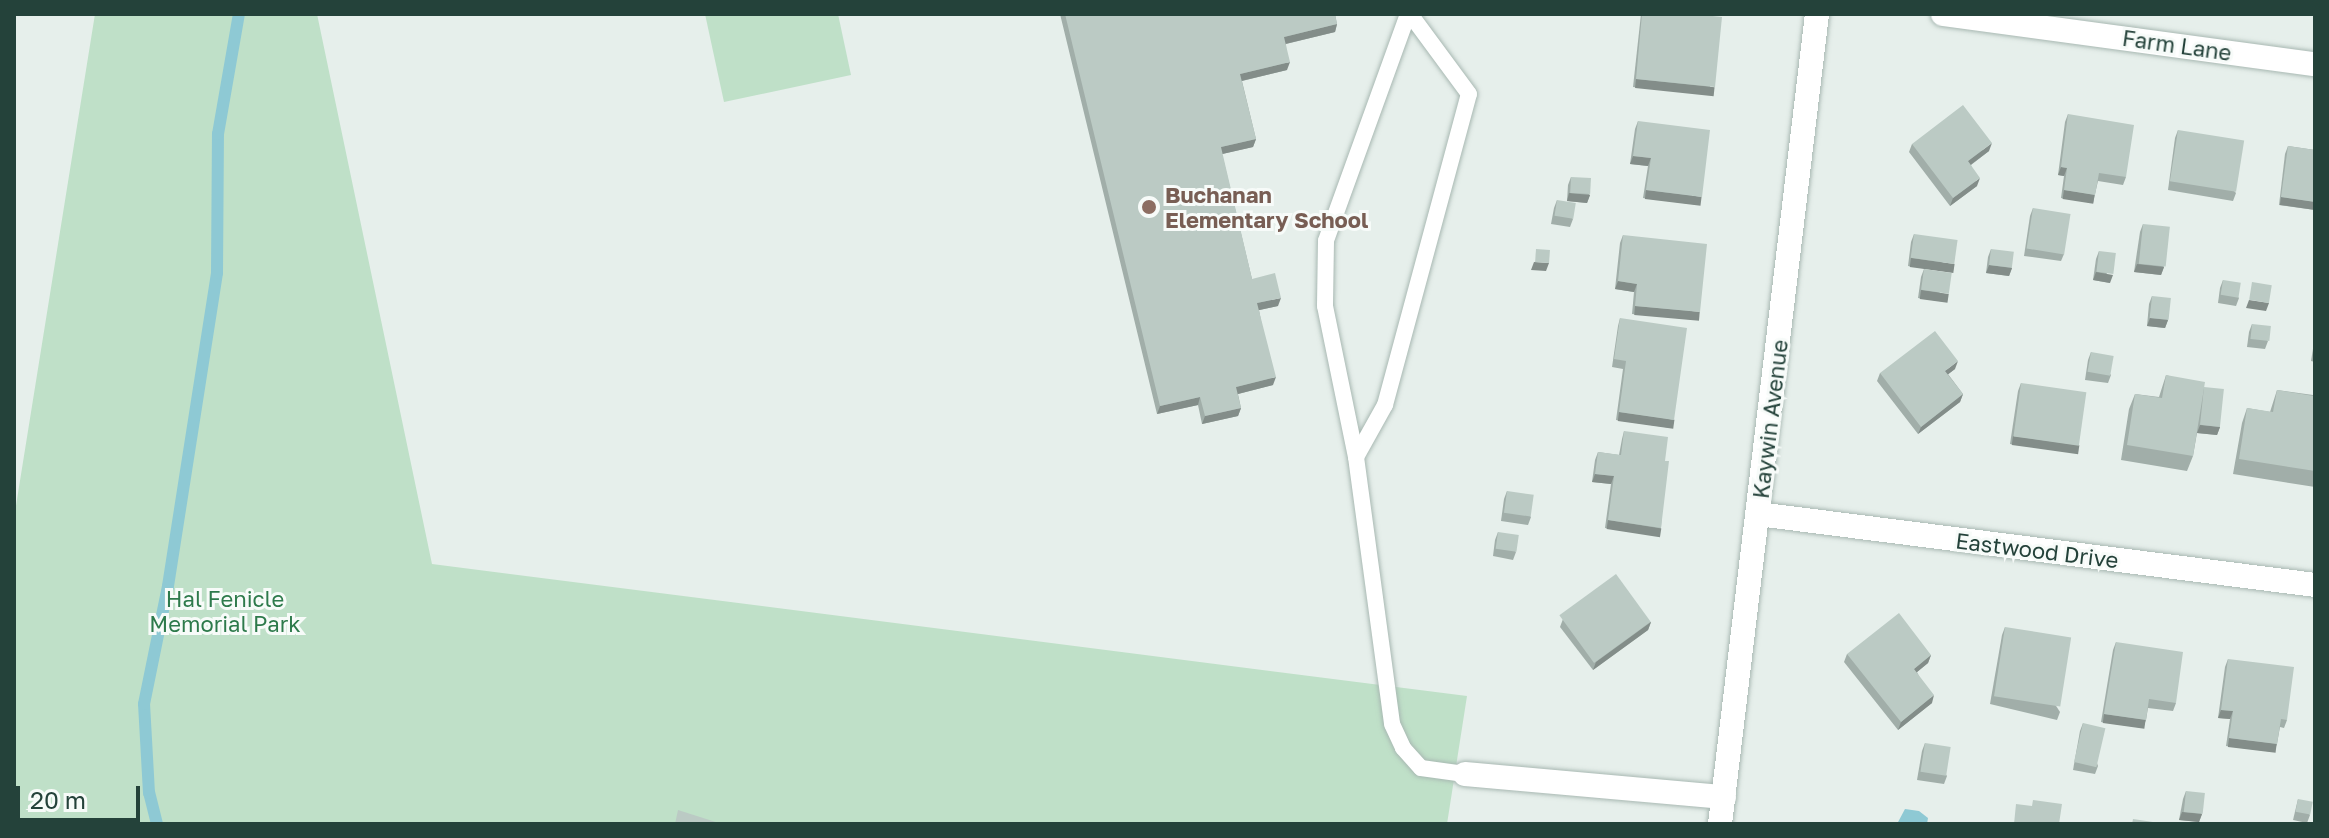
<!DOCTYPE html>
<style>
body{margin:0}
#map{position:relative;width:2329px;height:838px;overflow:hidden;background:#e6efeb;font-family:"Golos Text",sans-serif}
div>[style]{position:absolute}
.green>*{inset:0;background:#bfe0c8}
.water>*{inset:0;background:#8ec9d4}
.stream>*{height:12px;margin:-6px;padding:0 6px;transform-origin:6px;border-radius:6px;background:#8ec9d4}
.roads{filter:drop-shadow(0 0 2px #a8b8b2) drop-shadow(0 0 2px #a8b8b2)}
.service>*{height:16px;margin:-8px;padding:0 8px;transform-origin:8px;border-radius:8px;background:#fff}
.minor>*{height:24px;margin:-12px;padding:0 12px;transform-origin:12px;border-radius:12px;background:#fff}
.wall>*{inset:0;background:#a1aea9}
.shaded-wall>*{inset:0;background:#838d89;transform-origin:0 0}
.building>*{inset:0;background:#bbcac4;transform-origin:0 0}
.dots>*{width:22px;height:22px;translate:-50% -50%;box-sizing:border-box;border:4px solid #f7fbf9;border-radius:50%}
span{translate:-50% -50%;white-space:nowrap;text-align:center;line-height:1.15;-webkit-text-stroke:6px #f7fbf9;paint-order:stroke}
.street-label{font-size:22px;color:#24423a}
.education-label{font-size:22px;color:#785e54;font-weight:700}
.left{translate:0 -50%;text-align:left}
.park-label{font-size:22px;color:#2d7a4b}
.frame{position:absolute;inset:0;border:16px solid #24423a;pointer-events:none}
.scale{position:absolute;left:16px;top:786px;width:124px;height:36px;box-sizing:border-box;border:4px solid #24423a;border-top:0;padding-left:10px;font-size:24px;line-height:28px;white-space:nowrap;color:#24423a;-webkit-text-stroke:6px #f7fbf9;paint-order:stroke}
</style>
<div id="map">
<div class="green">
<i style="clip-path:polygon(95px 14px,317px 14px,432px 564px,1467px 696px,1447px 824px,14px 824px,14px 518px)"></i>
<i style="clip-path:polygon(705px 14px,838px 14px,851px 75px,724px 102px)"></i>
</div>
<div class="water">
<i style="clip-path:polygon(1905px 809px,1919px 811px,1928px 818px,1927px 824px,1897px 824px)"></i>
</div>
<div class="stream">
<i style="left:157px;top:824px;width:32px;rotate:-104deg"></i>
<i style="left:149px;top:793px;width:89px;rotate:-93.2deg"></i>
<i style="left:144px;top:704px;width:120px;rotate:-78.5deg"></i>
<i style="left:168px;top:586px;width:317px;rotate:-81.1deg"></i>
<i style="left:217px;top:273px;width:139px;rotate:-89.6deg"></i>
<i style="left:218px;top:134px;width:122px;rotate:-80.1deg"></i>
</div>
<div class="roads">
<div class="service">
<i style="left:1408px;top:14px;width:241px;rotate:109.9deg"></i>
<i style="left:1326px;top:241px;width:65px;rotate:90.9deg"></i>
<i style="left:1325px;top:306px;width:154px;rotate:78.4deg"></i>
<i style="left:1356px;top:457px;width:269px;rotate:82.3deg"></i>
<i style="left:1392px;top:724px;width:26px;rotate:65deg"></i>
<i style="left:1403px;top:748px;width:27px;rotate:48deg"></i>
<i style="left:1421px;top:768px;width:44px;rotate:7.8deg"></i>
<i style="left:1356px;top:457px;width:60px;rotate:-60.9deg"></i>
<i style="left:1385px;top:405px;width:322px;rotate:-74.9deg"></i>
<i style="left:1469px;top:94px;width:99px;rotate:-126.4deg"></i>
</div>
<div class="minor">
<i style="left:1943px;top:14px;width:375px;rotate:7.7deg"></i>
<i style="left:1758px;top:514px;width:562px;rotate:7.26deg"></i>
<i style="left:1465px;top:774px;width:260px;rotate:5.1deg"></i>
<i style="left:1720px;top:824px;width:816px;rotate:-83.17deg"></i>
</div>
</div>
<div class="wall">
<i style="clip-path:polygon(1060px 14px,1335px 14px,1337px 24px,1335px 32px,1286px 44px,1287px 70px,1242px 81px,1256px 139px,1253px 147px,1222px 154px,1252px 279px,1278px 306px,1259px 310px,1273px 385px,1238px 394px,1241px 408px,1238px 416px,1202px 424px,1198px 405px,1157px 414px)"></i>
<i style="clip-path:polygon(1641px 14px,1694px 14px,1712px 95px,1633px 87px)"></i>
<i style="clip-path:polygon(2068px 114px,2126px 177px,2123px 185px,2098px 181px,2093px 203px,2061px 198px,2064px 176px,2058px 175px,2065px 122px)"></i>
<i style="clip-path:polygon(1638px 121px,1699px 205px,1643px 198px,1648px 166px,1630px 164px,1635px 129px)"></i>
<i style="clip-path:polygon(2178px 130px,2236px 193px,2233px 201px,2168px 190px,2175px 138px)"></i>
<i style="clip-path:polygon(1912px 144px,1989px 151px,1971px 165px,1977px 186px,1950px 206px,1909px 152px)"></i>
<i style="clip-path:polygon(2288px 146px,2315px 150px,2315px 210px,2279px 205px,2285px 154px)"></i>
<i style="clip-path:polygon(1571px 177px,1590px 195px,1587px 203px,1567px 201px,1568px 185px)"></i>
<i style="clip-path:polygon(1557px 200px,1573px 219px,1570px 227px,1551px 224px,1554px 208px)"></i>
<i style="clip-path:polygon(2033px 208px,2064px 254px,2061px 261px,2024px 256px,2030px 216px)"></i>
<i style="clip-path:polygon(2143px 224px,2164px 267px,2161px 275px,2134px 272px,2140px 232px)"></i>
<i style="clip-path:polygon(1914px 234px,1952px 272px,1908px 266px,1911px 242px)"></i>
<i style="clip-path:polygon(1623px 235px,1697px 320px,1632px 314px,1634px 292px,1615px 289px,1620px 243px)"></i>
<i style="clip-path:polygon(1991px 249px,2012px 268px,2009px 276px,1986px 273px,1988px 257px)"></i>
<i style="clip-path:polygon(2099px 251px,2110px 283px,2093px 280px,2096px 259px)"></i>
<i style="clip-path:polygon(1924px 269px,1946px 302px,1918px 298px,1921px 277px)"></i>
<i style="clip-path:polygon(2223px 280px,2239px 298px,2236px 306px,2218px 303px,2220px 288px)"></i>
<i style="clip-path:polygon(2152px 296px,2168px 320px,2165px 328px,2147px 326px,2149px 304px)"></i>
<i style="clip-path:polygon(1620px 318px,1671px 428px,1616px 420px,1623px 369px,1612px 367px,1618px 326px)"></i>
<i style="clip-path:polygon(2252px 324px,2268px 341px,2265px 349px,2247px 347px,2249px 332px)"></i>
<i style="clip-path:polygon(2315px 337px,2315px 362px,2311px 361px)"></i>
<i style="clip-path:polygon(2091px 352px,2111px 375px,2108px 383px,2085px 380px,2088px 360px)"></i>
<i style="clip-path:polygon(1955px 369px,1948px 374px,1963px 394px,1960px 402px,1918px 434px,1877px 381px,1880px 373px)"></i>
<i style="clip-path:polygon(2166px 375px,2204px 387px,2220px 427px,2217px 435px,2197px 433px,2193px 456px,2187px 471px,2121px 460px,2129px 409px,2135px 394px,2159px 397px)"></i>
<i style="clip-path:polygon(2021px 383px,2079px 445px,2076px 453px,2010px 444px,2018px 391px)"></i>
<i style="clip-path:polygon(2277px 390px,2313px 395px,2315px 390px,2315px 487px,2233px 474px,2242px 423px,2247px 408px,2270px 412px)"></i>
<i style="clip-path:polygon(1624px 431px,1665px 461px,1661px 528px,1658px 536px,1605px 528px,1611px 484px,1592px 482px,1595px 460px,1598px 452px,1619px 455px,1622px 439px)"></i>
<i style="clip-path:polygon(1507px 491px,1531px 517px,1528px 525px,1501px 521px,1504px 499px)"></i>
<i style="clip-path:polygon(1498px 532px,1516px 552px,1513px 560px,1493px 556px,1495px 540px)"></i>
<i style="clip-path:polygon(1563px 619px,1651px 622px,1648px 630px,1593px 670px,1560px 627px)"></i>
<i style="clip-path:polygon(2005px 627px,2060px 712px,2057px 720px,1990px 704px,2002px 635px)"></i>
<i style="clip-path:polygon(2116px 642px,2176px 703px,2173px 711px,2148px 708px,2146px 720px,2143px 728px,2101px 722px,2113px 650px)"></i>
<i style="clip-path:polygon(1847px 654px,1931px 655px,1928px 663px,1917px 672px,1932px 703px,1898px 730px,1844px 662px)"></i>
<i style="clip-path:polygon(2228px 659px,2287px 720px,2284px 728px,2280px 727px,2277px 744px,2274px 752px,2226px 746px,2230px 719px,2218px 718px,2225px 667px)"></i>
<i style="clip-path:polygon(2083px 723px,2098px 766px,2095px 774px,2073px 770px,2080px 731px)"></i>
<i style="clip-path:polygon(1925px 743px,1947px 776px,1944px 784px,1917px 780px,1922px 751px)"></i>
<i style="clip-path:polygon(2186px 791px,2202px 814px,2199px 822px,2179px 820px,2183px 799px)"></i>
<i style="clip-path:polygon(2298px 799px,2310px 815px,2307px 823px,2293px 820px)"></i>
</div>
<div class="shaded-wall">
<i style="clip-path:polygon(1337px 24px,1335px 32px,1281px 45px,1284px 37px)"></i>
<i style="clip-path:polygon(1290px 62px,1287px 70px,1237px 82px,1240px 74px)"></i>
<i style="left:1636px;top:79px;width:79px;height:9px;rotate:6deg"></i>
<i style="clip-path:polygon(1256px 139px,1253px 147px,1218px 155px,1221px 147px)"></i>
<i style="clip-path:polygon(1992px 143px,1989px 151px,1965px 169px,1968px 161px)"></i>
<i style="clip-path:polygon(1633px 156px,1651px 158px,1648px 166px,1630px 164px)"></i>
<i style="clip-path:polygon(2061px 167px,2067px 168px,2064px 176px,2058px 175px)"></i>
<i style="clip-path:polygon(1980px 178px,1977px 186px,1950px 206px,1953px 198px)"></i>
<i style="left:1646px;top:190px;width:56px;height:9px;rotate:7deg"></i>
<i style="left:2064px;top:190px;width:31px;height:9px;rotate:9deg"></i>
<i style="clip-path:polygon(1569px 193px,1590px 195px,1587px 203px,1567px 201px)"></i>
<i style="left:2281px;top:197px;width:34px;height:8px;rotate:8deg"></i>
<i style="left:1911px;top:258px;width:44px;height:9px;rotate:8deg"></i>
<i style="clip-path:polygon(1534px 262px,1549px 263px,1546px 271px,1531px 270px)"></i>
<i style="clip-path:polygon(2137px 264px,2164px 267px,2161px 275px,2134px 272px)"></i>
<i style="clip-path:polygon(1989px 265px,2012px 268px,2009px 276px,1986px 273px)"></i>
<i style="clip-path:polygon(2096px 272px,2113px 275px,2110px 283px,2093px 280px)"></i>
<i style="clip-path:polygon(1618px 281px,1637px 284px,1634px 292px,1615px 289px)"></i>
<i style="left:1921px;top:290px;width:28px;height:9px;rotate:8deg"></i>
<i style="clip-path:polygon(1281px 298px,1278px 306px,1255px 311px,1257px 303px)"></i>
<i style="clip-path:polygon(2249px 300px,2269px 303px,2266px 311px,2246px 308px)"></i>
<i style="left:1635px;top:306px;width:65px;height:9px;rotate:5deg"></i>
<i style="clip-path:polygon(2150px 318px,2168px 320px,2165px 328px,2147px 326px)"></i>
<i style="clip-path:polygon(1958px 361px,1955px 369px,1942px 379px,1945px 371px)"></i>
<i style="clip-path:polygon(1276px 377px,1273px 385px,1234px 395px,1236px 387px)"></i>
<i style="clip-path:polygon(1963px 394px,1960px 402px,1918px 434px,1921px 427px)"></i>
<i style="clip-path:polygon(1200px 397px,1198px 405px,1157px 414px,1160px 406px)"></i>
<i style="clip-path:polygon(1241px 408px,1238px 416px,1202px 424px,1205px 416px)"></i>
<i style="left:1619px;top:412px;width:56px;height:9px;rotate:8deg"></i>
<i style="clip-path:polygon(2200px 425px,2220px 427px,2217px 435px,2197px 433px)"></i>
<i style="left:2013px;top:436px;width:67px;height:9px;rotate:8deg"></i>
<i style="clip-path:polygon(1595px 474px,1614px 476px,1611px 484px,1592px 482px)"></i>
<i style="left:1608px;top:520px;width:54px;height:9px;rotate:9deg"></i>
<i style="clip-path:polygon(1651px 622px,1648px 630px,1593px 670px,1596px 662px)"></i>
<i style="clip-path:polygon(1931px 655px,1928px 663px,1911px 677px,1914px 669px)"></i>
<i style="clip-path:polygon(1934px 695px,1932px 703px,1898px 730px,1901px 722px)"></i>
<i style="clip-path:polygon(2221px 710px,2233px 711px,2230px 719px,2218px 718px)"></i>
<i style="left:2104px;top:714px;width:42px;height:9px;rotate:8deg"></i>
<i style="left:2229px;top:738px;width:48px;height:9px;rotate:7deg"></i>
<i style="clip-path:polygon(2182px 812px,2202px 814px,2199px 822px,2179px 820px)"></i>
</div>
<div class="building">
<i style="clip-path:polygon(1065px 14px,1335px 14px,1337px 24px,1284px 37px,1290px 62px,1240px 74px,1256px 139px,1221px 147px,1252px 279px,1275px 273px,1281px 298px,1257px 303px,1276px 377px,1236px 387px,1241px 408px,1205px 416px,1200px 397px,1160px 406px)"></i>
<i style="clip-path:polygon(1642px 14px,1694px 14px,1722px 17px,1715px 87px,1636px 79px)"></i>
<i style="clip-path:polygon(1963px 105px,1992px 143px,1968px 161px,1980px 178px,1953px 198px,1912px 144px)"></i>
<i style="clip-path:polygon(2068px 114px,2134px 125px,2126px 177px,2099px 173px,2095px 195px,2064px 190px,2067px 168px,2061px 167px)"></i>
<i style="clip-path:polygon(1638px 121px,1710px 130px,1702px 197px,1646px 190px,1651px 158px,1633px 156px)"></i>
<i style="left:2178px;top:130px;width:67px;height:52px;rotate:9deg"></i>
<i style="clip-path:polygon(2288px 146px,2315px 150px,2315px 202px,2281px 197px)"></i>
<i style="left:1571px;top:177px;width:20px;height:16px;rotate:3deg"></i>
<i style="left:1557px;top:200px;width:19px;height:16px;rotate:9deg"></i>
<i style="left:2033px;top:208px;width:38px;height:41px;rotate:9deg"></i>
<i style="left:2143px;top:224px;width:27px;height:40px;rotate:6deg"></i>
<i style="left:1914px;top:234px;width:44px;height:24px;rotate:8deg"></i>
<i style="clip-path:polygon(1623px 235px,1707px 244px,1700px 312px,1635px 306px,1637px 284px,1618px 281px)"></i>
<i style="left:1536px;top:249px;width:14px;height:13px;rotate:4deg"></i>
<i style="left:1991px;top:249px;width:23px;height:16px;rotate:7deg"></i>
<i style="left:2099px;top:251px;width:17px;height:21px;rotate:7deg"></i>
<i style="left:1924px;top:269px;width:28px;height:21px;rotate:8deg"></i>
<i style="left:2223px;top:280px;width:18px;height:15px;rotate:9deg"></i>
<i style="left:2252px;top:282px;width:20px;height:18px;rotate:9deg"></i>
<i style="left:2152px;top:296px;width:19px;height:22px;rotate:6deg"></i>
<i style="clip-path:polygon(1620px 318px,1687px 328px,1674px 420px,1619px 412px,1626px 361px,1614px 359px)"></i>
<i style="left:2252px;top:324px;width:19px;height:15px;rotate:6deg"></i>
<i style="clip-path:polygon(1935px 331px,1958px 361px,1945px 371px,1963px 394px,1921px 427px,1880px 373px)"></i>
<i style="left:2091px;top:352px;width:23px;height:20px;rotate:10deg"></i>
<i style="clip-path:polygon(2166px 375px,2205px 382px,2193px 456px,2127px 445px,2135px 394px,2162px 398px)"></i>
<i style="left:2021px;top:383px;width:66px;height:54px;rotate:8deg"></i>
<i style="left:2204px;top:387px;width:20px;height:38px;rotate:6deg"></i>
<i style="clip-path:polygon(2277px 390px,2314px 396px,2315px 390px,2315px 471px,2239px 459px,2247px 408px,2273px 412px)"></i>
<i style="clip-path:polygon(1624px 431px,1668px 437px,1665px 461px,1669px 461px,1661px 528px,1608px 520px,1614px 476px,1595px 474px,1598px 452px,1621px 455px)"></i>
<i style="left:1507px;top:491px;width:27px;height:22px;rotate:8deg"></i>
<i style="left:1498px;top:532px;width:21px;height:17px;rotate:8deg"></i>
<i style="left:1616px;top:574px;width:59px;height:70px;rotate:54deg"></i>
<i style="clip-path:polygon(1899px 613px,1931px 655px,1914px 669px,1934px 695px,1901px 722px,1847px 654px)"></i>
<i style="left:2005px;top:627px;width:67px;height:70px;rotate:9deg"></i>
<i style="clip-path:polygon(2116px 642px,2183px 652px,2176px 703px,2149px 699px,2146px 720px,2104px 714px)"></i>
<i style="clip-path:polygon(2228px 659px,2294px 667px,2287px 720px,2281px 719px,2277px 744px,2229px 738px,2233px 711px,2221px 710px)"></i>
<i style="left:2083px;top:723px;width:23px;height:40px;rotate:13deg"></i>
<i style="left:1925px;top:743px;width:26px;height:29px;rotate:9deg"></i>
<i style="left:2186px;top:791px;width:19px;height:21px;rotate:6deg"></i>
<i style="left:2298px;top:799px;width:15px;height:13px;rotate:11deg"></i>
<i style="clip-path:polygon(2033px 800px,2062px 804px,2059px 824px,2014px 824px,2016px 804px,2032px 806px)"></i>
<i style="clip-path:polygon(678px 810px,722px 824px,675px 824px)"></i>
<i style="clip-path:polygon(2133px 819px,2166px 824px,2132px 824px)"></i>
</div>
<div class="dots">
<i style="left:1149px;top:207px;background:#8d6e63"></i>
</div>
<div class="street-label">
<span style="left:2177px;top:45px;rotate:8deg">Farm Lane</span>
<span style="left:1770px;top:419px;rotate:-83deg">Kaywin Avenue</span>
<span style="left:2037px;top:550px;rotate:7deg">Eastwood Drive</span>
</div>
<div class="education-label">
<span class="left" style="left:1165px;top:207px">Buchanan<br>Elementary School</span>
</div>
<div class="park-label">
<span style="left:225px;top:611px">Hal Fenicle<br>Memorial Park</span>
</div>
<div class="frame"></div>
<div class="scale">20 m</div>
</div>
